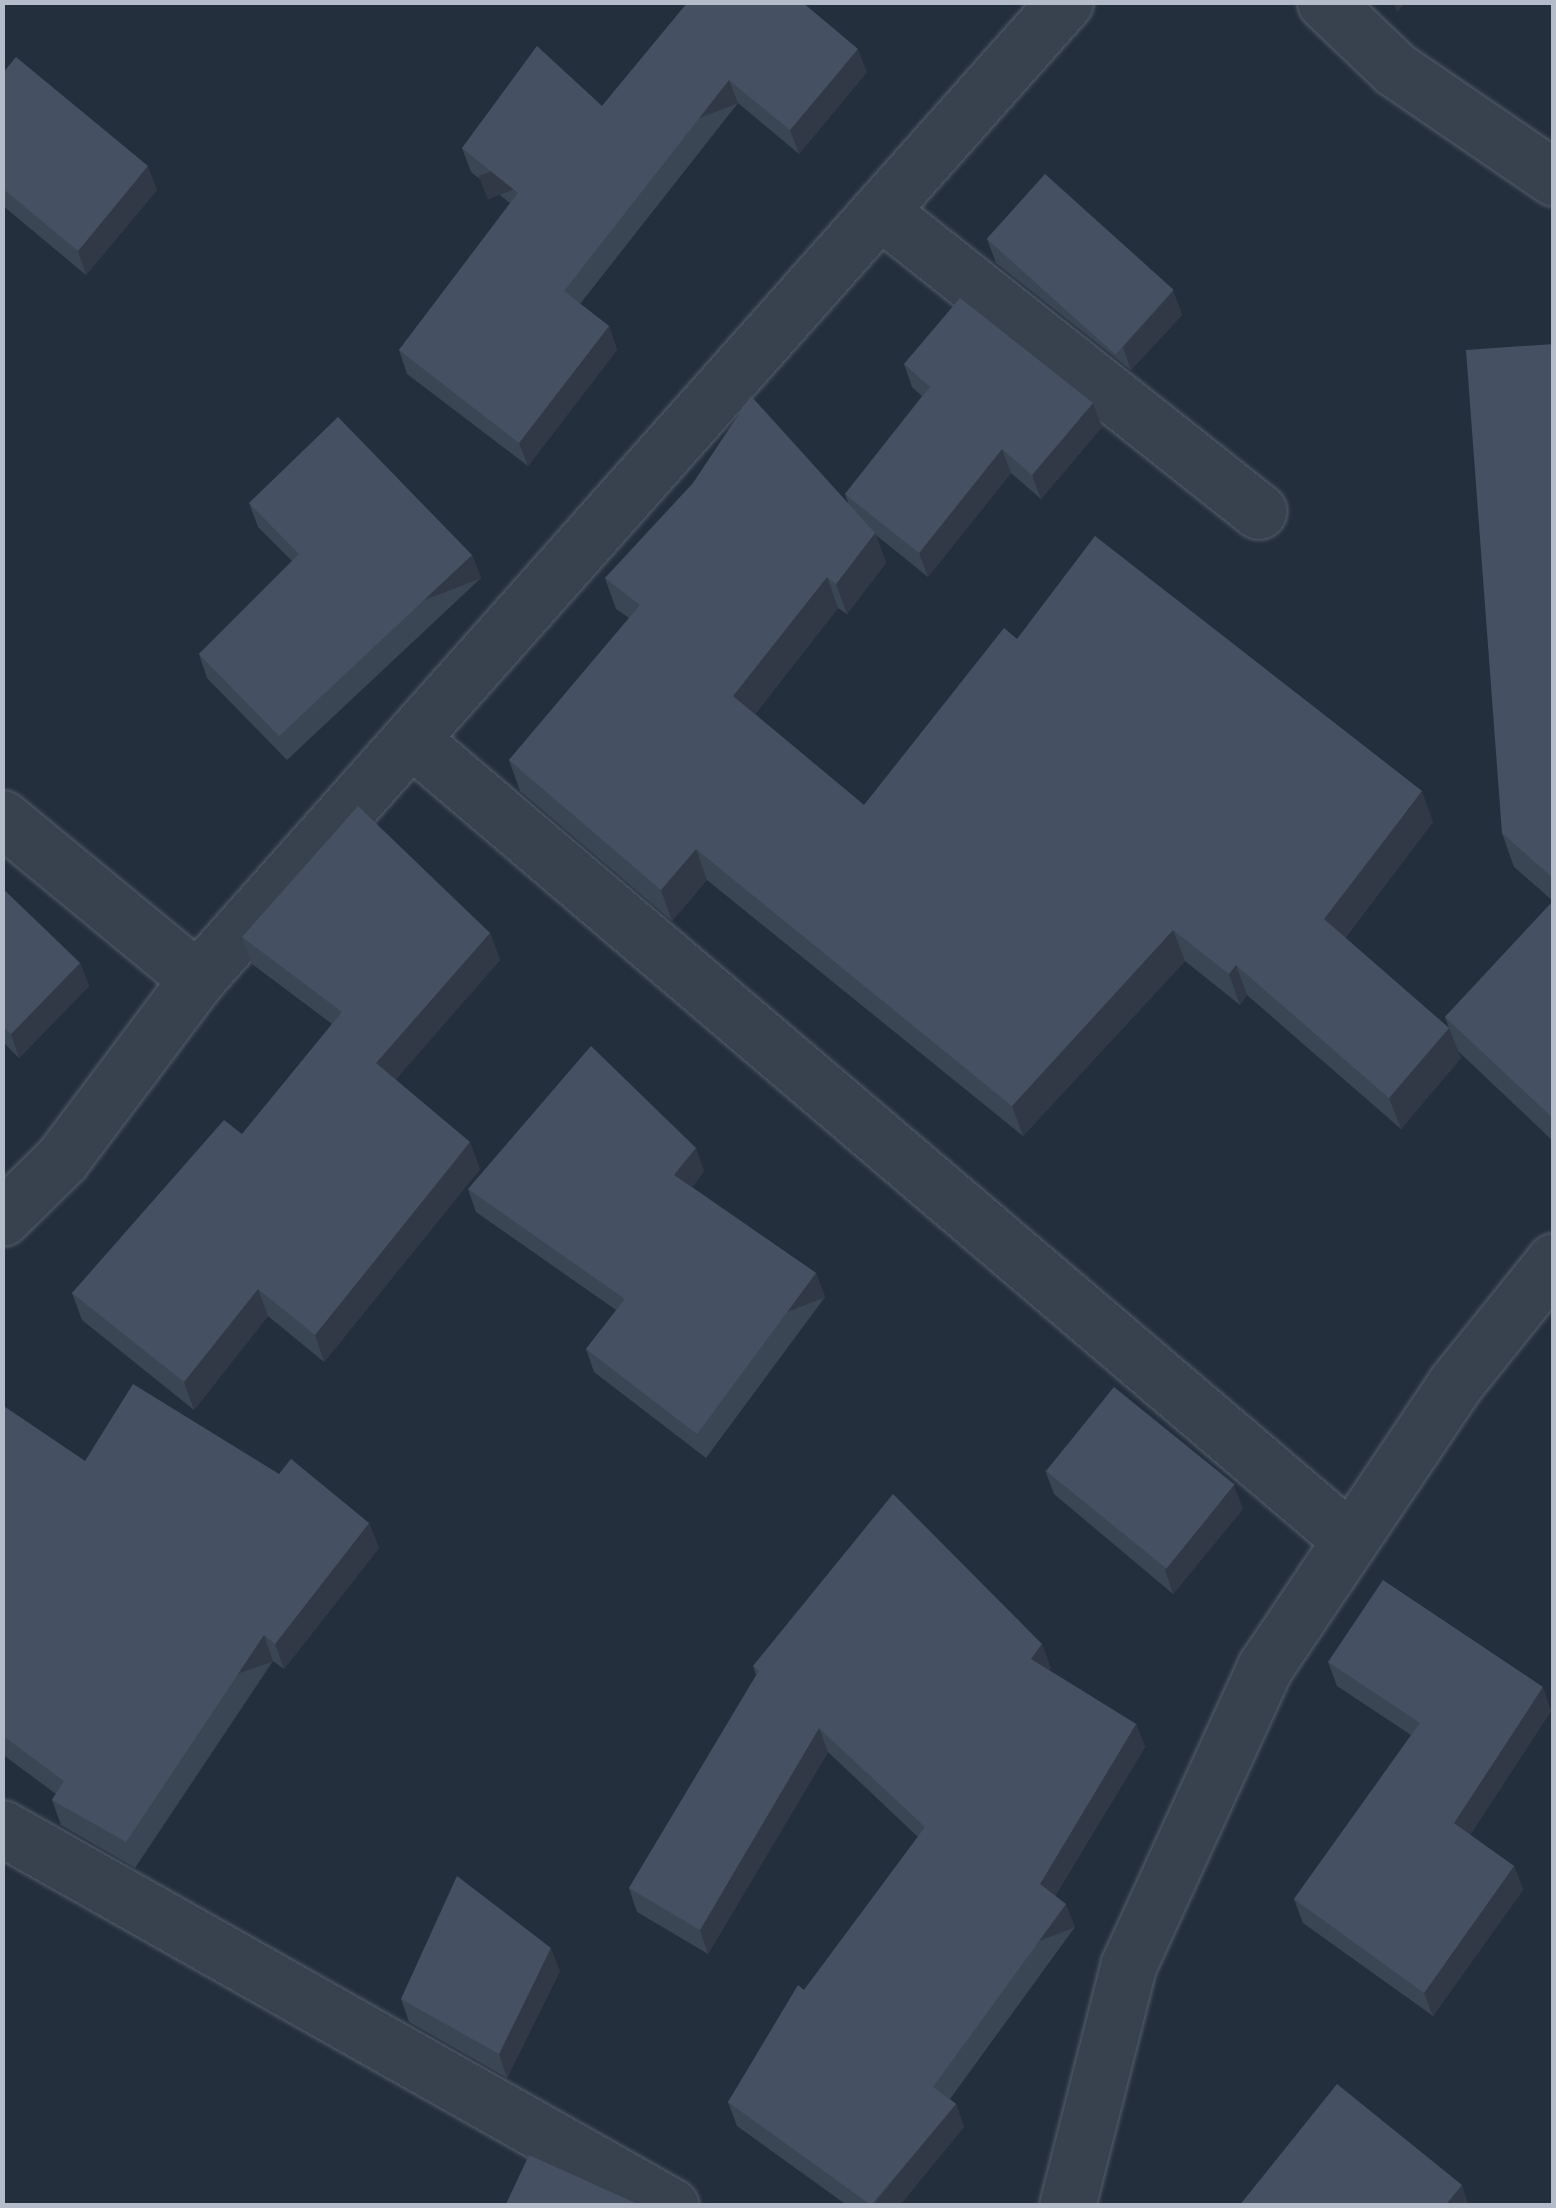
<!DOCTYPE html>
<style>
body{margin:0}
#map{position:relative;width:1556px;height:2208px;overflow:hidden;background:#242f3e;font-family:Mulish,sans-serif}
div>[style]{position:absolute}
.roads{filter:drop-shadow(0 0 2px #565f6c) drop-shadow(0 0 2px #565f6c)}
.minor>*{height:55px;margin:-27.5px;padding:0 27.5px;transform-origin:27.5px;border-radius:27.5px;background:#38414e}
.wall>*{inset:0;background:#3b4654}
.shaded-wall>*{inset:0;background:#303945;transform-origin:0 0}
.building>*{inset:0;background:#455162;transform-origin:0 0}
span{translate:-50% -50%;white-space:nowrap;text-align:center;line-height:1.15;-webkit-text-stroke:9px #1d2633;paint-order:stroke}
.frame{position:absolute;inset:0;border:5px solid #b4bcc9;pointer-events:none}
</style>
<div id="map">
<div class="roads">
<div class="minor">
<i style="left:1325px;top:2px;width:97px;rotate:43.7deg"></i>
<i style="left:1395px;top:69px;width:193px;rotate:34.4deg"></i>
<i style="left:880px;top:211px;width:483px;rotate:38.4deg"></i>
<i style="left:411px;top:739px;width:1233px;rotate:40.46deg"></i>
<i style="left:2px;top:818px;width:253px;rotate:39.5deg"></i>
<i style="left:2px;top:1218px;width:84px;rotate:-44.5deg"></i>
<i style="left:62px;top:1159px;width:225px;rotate:-53.1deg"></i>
<i style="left:197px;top:979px;width:1307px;rotate:-48.38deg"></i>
<i style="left:2px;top:1828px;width:768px;rotate:29.47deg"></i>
<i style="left:1067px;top:2206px;width:248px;rotate:-75.7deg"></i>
<i style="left:1128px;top:1966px;width:329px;rotate:-65.4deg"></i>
<i style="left:1265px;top:1667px;width:341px;rotate:-56.1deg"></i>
<i style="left:1455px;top:1384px;width:158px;rotate:-51.2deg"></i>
</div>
</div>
<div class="wall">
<i style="clip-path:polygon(688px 2px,867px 72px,799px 154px,738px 103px,580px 304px,609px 326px,617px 350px,528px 466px,407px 374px,399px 350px,510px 203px,471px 172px,462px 148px,602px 106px)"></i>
<i style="clip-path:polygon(2px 74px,157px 190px,86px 275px,2px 205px)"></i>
<i style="clip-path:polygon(987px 239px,1173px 291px,1182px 315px,1131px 370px,996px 263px)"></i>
<i style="clip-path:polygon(1554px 344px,1554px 1142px,1458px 1051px,1461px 1058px,1401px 1129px,1247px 995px,1240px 1005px,1185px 961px,1023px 1136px,707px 880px,672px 921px,520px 791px,509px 760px,629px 618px,616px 609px,605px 578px,848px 503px,845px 494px,922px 396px,912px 387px,904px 364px,1102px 427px,1041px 499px,1011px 473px,928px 577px,876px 535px,886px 563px,847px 614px,838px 608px,755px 714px,864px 805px,1017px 639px,1433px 822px,1345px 938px,1449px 1028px,1445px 1017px,1553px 901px,1514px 867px,1502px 833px)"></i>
<i style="clip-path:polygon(249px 503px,472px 555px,481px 578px,287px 760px,207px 678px,199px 654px,292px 561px,258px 527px)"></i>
<i style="clip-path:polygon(2px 888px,80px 963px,89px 986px,19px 1058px,2px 1041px)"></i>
<i style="clip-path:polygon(490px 933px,500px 960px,395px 1080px,480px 1169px,324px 1362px,268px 1316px,194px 1410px,82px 1320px,72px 1293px,242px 1134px,332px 1024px,252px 964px,242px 937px)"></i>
<i style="clip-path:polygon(704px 1171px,692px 1187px,816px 1273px,825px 1297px,706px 1458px,594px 1372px,586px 1349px,616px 1310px,476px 1212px,468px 1189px)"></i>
<i style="clip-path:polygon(2px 1405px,85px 1461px,279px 1474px,369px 1523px,379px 1548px,284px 1669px,273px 1661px,135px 1868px,61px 1825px,52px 1800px,56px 1794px,2px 1754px)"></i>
<i style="clip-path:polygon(1045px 1470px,1243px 1509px,1173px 1594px,1054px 1494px)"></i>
<i style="clip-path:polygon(1328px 1662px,1551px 1711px,1470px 1835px,1514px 1866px,1523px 1890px,1433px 2016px,1303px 1923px,1294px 1899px,1411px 1735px,1337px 1686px)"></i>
<i style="clip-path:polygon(753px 1666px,1051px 1668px,1049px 1670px,1136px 1724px,1145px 1747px,1055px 1896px,1075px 1927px,950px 2099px,956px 2104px,964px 2127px,899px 2206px,848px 2206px,737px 2126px,728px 2102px,804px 1990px,918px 1837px,828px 1752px,708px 1954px,637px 1912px,629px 1888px,756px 1675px)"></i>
<i style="clip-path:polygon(560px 1971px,507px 2078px,409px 2022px,401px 1999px)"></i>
</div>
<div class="shaded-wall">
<i style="clip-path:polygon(1394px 2px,1406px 2px,1397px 12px)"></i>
<i style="clip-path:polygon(858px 49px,867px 72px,799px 154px,790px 130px)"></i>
<i style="left:729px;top:80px;width:25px;height:268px;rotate:69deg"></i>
<i style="clip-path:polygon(148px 166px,157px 190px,86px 275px,78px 251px)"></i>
<i style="clip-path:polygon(1173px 291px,1182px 315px,1131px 370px,1123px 347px)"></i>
<i style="clip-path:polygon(609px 326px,617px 350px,528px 466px,519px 443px)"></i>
<i style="clip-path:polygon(1093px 403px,1102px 427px,1041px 499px,1032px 475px)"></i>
<i style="clip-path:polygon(1002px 449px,1011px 473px,928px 577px,919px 553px)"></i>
<i style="clip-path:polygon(875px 533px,886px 563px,847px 614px,836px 584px)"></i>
<i style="left:472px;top:555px;width:25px;height:265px;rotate:69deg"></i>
<i style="clip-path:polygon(827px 577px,838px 608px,744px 727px,733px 696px)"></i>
<i style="clip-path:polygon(1422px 791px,1433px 822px,1335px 950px,1324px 919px)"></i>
<i style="clip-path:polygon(696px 849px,707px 880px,672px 921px,661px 890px)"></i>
<i style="clip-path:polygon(1173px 930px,1185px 961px,1023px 1136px,1012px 1106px)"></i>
<i style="clip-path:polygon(490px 933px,500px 960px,386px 1091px,376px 1063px)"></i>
<i style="clip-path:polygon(80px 963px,89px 986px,19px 1058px,11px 1034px)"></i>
<i style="clip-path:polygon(1236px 965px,1247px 995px,1240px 1005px,1229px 974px)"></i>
<i style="clip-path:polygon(1449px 1028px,1461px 1058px,1401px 1129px,1389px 1098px)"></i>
<i style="clip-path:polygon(470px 1142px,480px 1169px,324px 1362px,315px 1335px)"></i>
<i style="clip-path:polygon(696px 1148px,704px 1171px,683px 1198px,674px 1175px)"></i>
<i style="left:816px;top:1273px;width:26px;height:200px;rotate:69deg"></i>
<i style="clip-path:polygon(258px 1289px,268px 1316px,194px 1410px,184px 1382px)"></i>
<i style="clip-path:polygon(1234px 1485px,1243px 1509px,1173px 1594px,1165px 1570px)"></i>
<i style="clip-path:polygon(369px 1523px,379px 1548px,284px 1669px,275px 1644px)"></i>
<i style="left:264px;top:1635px;width:28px;height:249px;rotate:71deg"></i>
<i style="clip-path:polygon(1042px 1644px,1051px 1668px,1039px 1683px,1031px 1659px)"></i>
<i style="clip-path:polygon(1543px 1687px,1551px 1711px,1462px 1847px,1454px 1823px)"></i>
<i style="clip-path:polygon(1136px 1724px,1145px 1747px,1048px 1908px,1040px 1884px)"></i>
<i style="clip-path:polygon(819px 1728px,828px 1752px,708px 1954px,700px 1930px)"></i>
<i style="clip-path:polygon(1514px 1866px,1523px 1890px,1433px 2016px,1424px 1993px)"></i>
<i style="left:1066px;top:1904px;width:25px;height:226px;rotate:69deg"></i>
<i style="clip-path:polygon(551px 1948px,560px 1971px,507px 2078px,499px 2054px)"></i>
<i style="clip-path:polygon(956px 2104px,964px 2127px,899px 2206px,872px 2206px)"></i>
<i style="clip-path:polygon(1462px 2185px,1469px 2206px,1445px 2206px)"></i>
</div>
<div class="building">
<i style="clip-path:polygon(688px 2px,802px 2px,858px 49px,790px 130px,729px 80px,564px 291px,609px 326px,519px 443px,399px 350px,518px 193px,462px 148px,537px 46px,602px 106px)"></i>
<i style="clip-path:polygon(16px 57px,148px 166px,78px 251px,2px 188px,2px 74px)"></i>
<i style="left:1045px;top:174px;width:173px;height:87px;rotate:42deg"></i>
<i style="clip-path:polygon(960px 298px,1093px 403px,1032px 475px,1002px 449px,919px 553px,845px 494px,930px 387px,904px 364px)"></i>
<i style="clip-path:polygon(1554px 344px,1554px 879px,1502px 833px,1466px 350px)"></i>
<i style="clip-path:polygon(751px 396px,875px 533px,836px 584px,827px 577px,733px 696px,864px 805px,1004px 628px,1017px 639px,1095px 536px,1422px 791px,1324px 919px,1449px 1028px,1389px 1098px,1236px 965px,1229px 974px,1173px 930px,1012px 1106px,696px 849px,661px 890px,509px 760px,640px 605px,605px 578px,693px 483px)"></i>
<i style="clip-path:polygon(338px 417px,472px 555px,279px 736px,199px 654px,299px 554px,249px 503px)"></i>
<i style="clip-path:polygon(358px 806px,490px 933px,376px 1063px,470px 1142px,315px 1335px,258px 1289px,184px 1382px,72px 1293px,224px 1120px,242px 1134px,342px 1012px,242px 937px)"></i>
<i style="clip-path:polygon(2px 888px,80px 963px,11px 1034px,2px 1026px)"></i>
<i style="clip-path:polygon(1554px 900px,1554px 1119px,1445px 1017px)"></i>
<i style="clip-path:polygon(591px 1046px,696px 1148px,674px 1175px,816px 1273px,697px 1434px,586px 1349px,625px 1299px,468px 1189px)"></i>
<i style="clip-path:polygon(133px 1384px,279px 1474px,291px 1459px,369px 1523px,275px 1644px,264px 1635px,126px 1842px,52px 1800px,64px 1781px,2px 1735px,2px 1405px,85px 1461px)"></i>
<i style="left:1114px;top:1387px;width:155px;height:108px;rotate:39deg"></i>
<i style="clip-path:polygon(893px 1494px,1042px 1644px,1031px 1659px,1136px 1724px,1040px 1884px,1066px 1904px,933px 2087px,956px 2104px,871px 2205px,728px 2102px,798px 1985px,804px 1990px,925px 1827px,819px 1728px,700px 1930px,629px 1888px,759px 1671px,753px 1666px)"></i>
<i style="clip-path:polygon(1383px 1580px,1543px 1687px,1454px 1823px,1514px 1866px,1424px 1993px,1294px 1899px,1420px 1723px,1328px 1662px)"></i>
<i style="clip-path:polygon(457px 1876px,551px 1948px,499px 2054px,401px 1999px)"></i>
<i style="clip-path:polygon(1337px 2084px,1462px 2185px,1445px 2206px,1239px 2206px)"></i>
<i style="clip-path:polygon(529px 2155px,642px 2206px,505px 2206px)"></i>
</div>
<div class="frame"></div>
</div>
